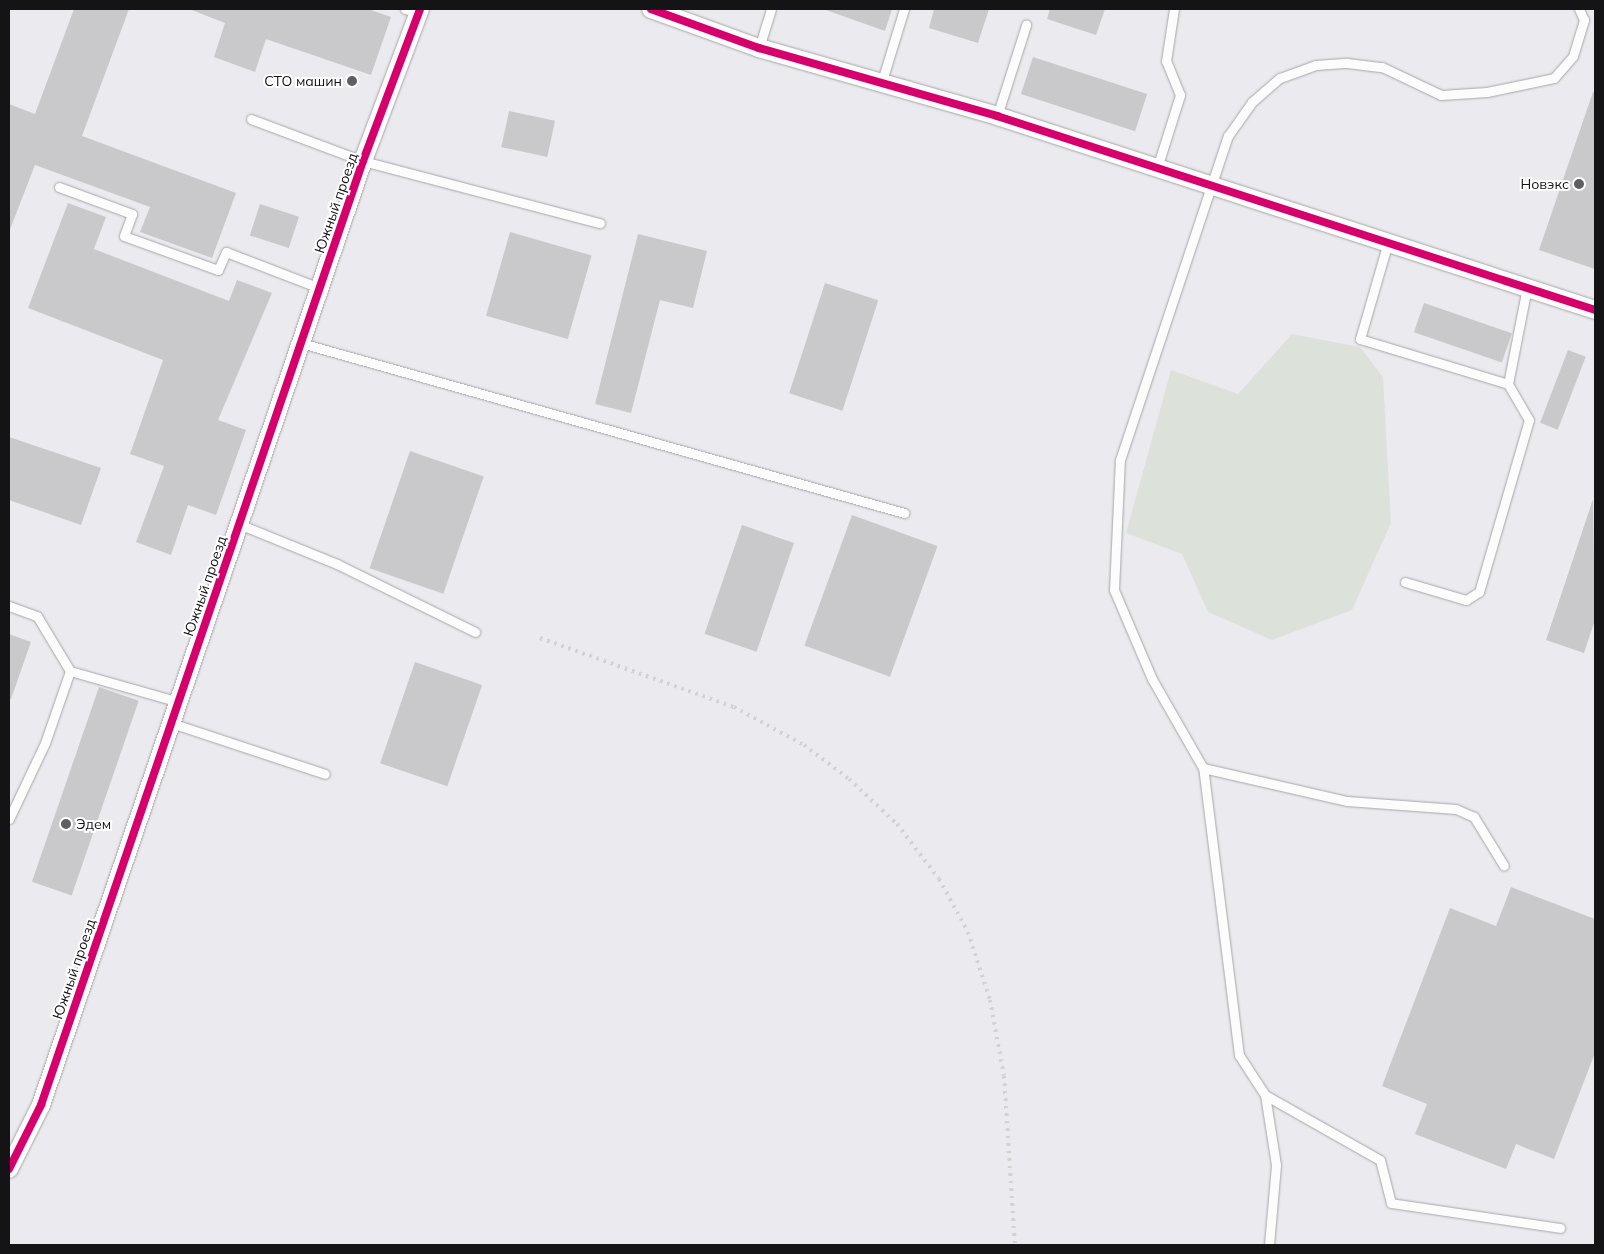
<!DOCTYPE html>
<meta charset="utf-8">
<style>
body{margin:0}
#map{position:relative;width:1604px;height:1254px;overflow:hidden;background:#ebebef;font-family:Mulish,sans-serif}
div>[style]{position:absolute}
.green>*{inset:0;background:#dce2da}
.building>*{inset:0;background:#c9c9cc;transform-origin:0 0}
.roads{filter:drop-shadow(0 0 1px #a6a6a9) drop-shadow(0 0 1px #a6a6a9)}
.service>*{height:9px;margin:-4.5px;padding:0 4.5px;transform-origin:4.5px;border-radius:4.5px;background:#fcfcfd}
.minor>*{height:18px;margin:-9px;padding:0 9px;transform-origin:9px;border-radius:9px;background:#fcfcfd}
.rail>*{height:4px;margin-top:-2px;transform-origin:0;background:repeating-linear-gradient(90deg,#d2d2d3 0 2.5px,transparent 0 7.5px)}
.cycleway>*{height:8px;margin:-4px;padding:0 4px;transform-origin:4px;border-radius:4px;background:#d6006c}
.dots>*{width:14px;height:14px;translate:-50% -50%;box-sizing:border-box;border:2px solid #fff;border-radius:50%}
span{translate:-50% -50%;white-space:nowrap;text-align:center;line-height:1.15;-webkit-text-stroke:4px #fff;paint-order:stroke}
.poi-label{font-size:14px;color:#141416}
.right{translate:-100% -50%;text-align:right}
.left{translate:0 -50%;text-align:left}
.street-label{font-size:14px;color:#141416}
.frame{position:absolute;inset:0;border:10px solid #141416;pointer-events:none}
</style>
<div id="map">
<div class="green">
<i style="clip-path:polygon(1292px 334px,1360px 347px,1383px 377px,1391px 523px,1352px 610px,1272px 640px,1208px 612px,1182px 554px,1126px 533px,1171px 370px,1238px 394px)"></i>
</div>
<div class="building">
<i style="clip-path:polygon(74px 9px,129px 9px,82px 136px,236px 193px,212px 258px,140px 232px,150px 207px,35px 165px,9px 232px,9px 104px,35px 114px)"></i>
<i style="clip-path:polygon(189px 9px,368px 9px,391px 17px,371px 75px,266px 39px,255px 72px,214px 57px,225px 23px)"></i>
<i style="clip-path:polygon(823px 9px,892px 9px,885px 31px)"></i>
<i style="clip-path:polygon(934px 9px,989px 9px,978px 43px,929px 28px)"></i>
<i style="clip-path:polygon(1050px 9px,1105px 9px,1096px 35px,1047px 19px)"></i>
<i style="left:1033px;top:57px;width:120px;height:39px;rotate:18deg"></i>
<i style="clip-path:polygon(1593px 92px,1595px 93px,1595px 269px,1539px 250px)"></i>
<i style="left:509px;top:111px;width:47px;height:37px;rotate:12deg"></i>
<i style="clip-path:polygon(68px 203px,106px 217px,94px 249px,229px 301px,237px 280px,272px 293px,218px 420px,246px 430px,216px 515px,188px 505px,171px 555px,136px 542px,164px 466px,130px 454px,163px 360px,28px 308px)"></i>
<i style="left:260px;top:204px;width:41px;height:33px;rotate:18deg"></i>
<i style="left:510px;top:232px;width:85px;height:87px;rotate:16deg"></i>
<i style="clip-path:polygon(638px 234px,707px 251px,693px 308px,660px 300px,631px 413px,595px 404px)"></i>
<i style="left:825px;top:283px;width:56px;height:116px;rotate:18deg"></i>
<i style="left:1424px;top:303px;width:93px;height:31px;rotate:19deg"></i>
<i style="left:1568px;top:350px;width:19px;height:78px;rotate:21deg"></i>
<i style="clip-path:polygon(9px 437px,101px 468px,81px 525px,9px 500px)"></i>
<i style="left:410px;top:451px;width:78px;height:124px;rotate:19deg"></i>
<i style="clip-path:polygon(1593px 499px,1595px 620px,1584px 653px,1546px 640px)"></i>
<i style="left:852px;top:515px;width:91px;height:139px;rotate:20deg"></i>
<i style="left:742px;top:525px;width:55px;height:115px;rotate:19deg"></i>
<i style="clip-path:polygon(9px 634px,31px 642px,11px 699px,9px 699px)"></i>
<i style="left:415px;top:662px;width:71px;height:107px;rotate:19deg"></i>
<i style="left:99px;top:687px;width:42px;height:206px;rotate:19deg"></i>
<i style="clip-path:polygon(1511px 887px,1595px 919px,1595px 1053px,1554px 1159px,1516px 1144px,1506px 1169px,1415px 1134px,1427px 1104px,1382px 1086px,1450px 908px,1496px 926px)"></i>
</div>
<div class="roads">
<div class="service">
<i style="left:405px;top:9px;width:15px;rotate:16deg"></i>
<i style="left:759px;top:48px;width:41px;rotate:-72.9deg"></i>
<i style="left:882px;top:81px;width:75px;rotate:-73deg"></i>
<i style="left:997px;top:116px;width:96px;rotate:-72.3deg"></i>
<i style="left:251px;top:119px;width:120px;rotate:20.6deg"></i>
<i style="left:363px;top:161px;width:245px;rotate:14.7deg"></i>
<i style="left:1157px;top:168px;width:77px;rotate:-72.5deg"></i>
<i style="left:1180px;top:95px;width:37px;rotate:-112deg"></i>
<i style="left:1166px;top:61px;width:53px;rotate:-81.3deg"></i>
<i style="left:59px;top:187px;width:78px;rotate:20.3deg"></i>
<i style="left:132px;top:214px;width:23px;rotate:110deg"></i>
<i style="left:124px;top:236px;width:100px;rotate:19.9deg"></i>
<i style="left:218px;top:270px;width:20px;rotate:-66deg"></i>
<i style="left:226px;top:252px;width:101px;rotate:21deg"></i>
<i style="left:1388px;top:242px;width:101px;rotate:106.1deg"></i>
<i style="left:1360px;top:339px;width:155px;rotate:16.9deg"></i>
<i style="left:1508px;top:384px;width:99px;rotate:-78.9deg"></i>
<i style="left:301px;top:343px;width:627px;rotate:15.74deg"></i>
<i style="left:239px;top:524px;width:106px;rotate:22.2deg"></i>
<i style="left:337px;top:564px;width:154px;rotate:26.2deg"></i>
<i style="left:1405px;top:582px;width:64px;rotate:16.4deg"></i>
<i style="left:1466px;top:600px;width:15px;rotate:-32deg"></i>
<i style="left:1479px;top:592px;width:179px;rotate:-73.8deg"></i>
<i style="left:1529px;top:420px;width:42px;rotate:-120.3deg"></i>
<i style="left:9px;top:606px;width:30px;rotate:20deg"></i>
<i style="left:37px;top:616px;width:64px;rotate:59deg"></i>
<i style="left:171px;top:723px;width:162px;rotate:18.3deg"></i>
<i style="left:1203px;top:768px;width:148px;rotate:12.9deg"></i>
<i style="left:1347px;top:801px;width:109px;rotate:4.2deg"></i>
<i style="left:1456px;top:809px;width:20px;rotate:24deg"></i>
<i style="left:1474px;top:817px;width:57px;rotate:58.5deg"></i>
<i style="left:9px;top:819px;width:84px;rotate:-64.7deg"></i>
<i style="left:45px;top:743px;width:76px;rotate:-70.9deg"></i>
<i style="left:70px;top:671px;width:113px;rotate:15.9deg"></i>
<i style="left:1265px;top:1095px;width:132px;rotate:29.5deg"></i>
<i style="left:1380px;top:1160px;width:44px;rotate:75.7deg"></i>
<i style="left:1391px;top:1203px;width:171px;rotate:8.4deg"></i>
<i style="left:1269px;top:1245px;width:80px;rotate:-85deg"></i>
<i style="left:1276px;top:1165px;width:71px;rotate:-98.9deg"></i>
<i style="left:1265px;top:1095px;width:48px;rotate:-123deg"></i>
<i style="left:1239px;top:1055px;width:289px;rotate:-97.1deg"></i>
<i style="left:1203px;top:768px;width:103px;rotate:-119.8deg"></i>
<i style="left:1152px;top:679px;width:97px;rotate:-113.1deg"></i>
<i style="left:1114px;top:590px;width:130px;rotate:-87.4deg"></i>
<i style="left:1120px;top:460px;width:342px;rotate:-71.6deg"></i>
<i style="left:1228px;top:136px;width:42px;rotate:-54.8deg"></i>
<i style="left:1252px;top:102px;width:37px;rotate:-41deg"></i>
<i style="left:1280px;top:78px;width:38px;rotate:-20deg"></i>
<i style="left:1316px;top:65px;width:31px;rotate:-4deg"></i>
<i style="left:1347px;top:63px;width:35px;rotate:7deg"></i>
<i style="left:1382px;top:67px;width:65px;rotate:25.4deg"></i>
<i style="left:1441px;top:95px;width:46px;rotate:-3.7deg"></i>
<i style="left:1487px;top:92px;width:68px;rotate:-11.8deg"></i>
<i style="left:1554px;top:78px;width:29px;rotate:-49deg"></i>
<i style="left:1573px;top:56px;width:38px;rotate:-73deg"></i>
<i style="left:1584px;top:20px;width:12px;rotate:-114deg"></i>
</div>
<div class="minor">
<i style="left:651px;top:9px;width:115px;rotate:19.9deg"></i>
<i style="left:759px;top:48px;width:248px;rotate:15.9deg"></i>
<i style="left:997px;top:116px;width:629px;rotate:17.97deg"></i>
<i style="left:9px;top:1169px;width:72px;rotate:-63.4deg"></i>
<i style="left:41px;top:1105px;width:997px;rotate:-71.17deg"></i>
<i style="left:363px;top:161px;width:162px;rotate:-69.4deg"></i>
</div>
</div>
<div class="rail">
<i style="left:540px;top:638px;width:206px;rotate:19.6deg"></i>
<i style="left:734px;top:707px;width:80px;rotate:28.5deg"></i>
<i style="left:804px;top:745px;width:56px;rotate:37.1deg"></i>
<i style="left:849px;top:779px;width:66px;rotate:43.2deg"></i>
<i style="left:897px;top:824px;width:69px;rotate:52.6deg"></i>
<i style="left:939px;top:879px;width:60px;rotate:61.3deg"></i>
<i style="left:968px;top:932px;width:71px;rotate:72.1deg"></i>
<i style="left:990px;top:1000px;width:77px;rotate:79.6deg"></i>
<i style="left:1004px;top:1076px;width:169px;rotate:86.3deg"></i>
</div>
<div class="cycleway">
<i style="left:651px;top:9px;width:115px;rotate:19.9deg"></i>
<i style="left:759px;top:48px;width:248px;rotate:15.9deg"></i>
<i style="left:997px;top:116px;width:629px;rotate:17.97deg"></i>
<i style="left:9px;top:1169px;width:72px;rotate:-63.4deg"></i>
<i style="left:41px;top:1105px;width:997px;rotate:-71.17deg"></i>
<i style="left:363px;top:161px;width:162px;rotate:-69.4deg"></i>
</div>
<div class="dots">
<i style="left:352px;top:81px;background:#5f5f62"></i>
<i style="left:1579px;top:184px;background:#5f5f62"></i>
<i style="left:66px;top:824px;background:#5f5f62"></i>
</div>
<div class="poi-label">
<span class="right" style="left:342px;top:81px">СТО машин</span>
<span class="right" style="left:1569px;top:184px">Новэкс</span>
<span class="left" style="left:76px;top:824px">Эдем</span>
</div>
<div class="street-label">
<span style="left:336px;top:203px;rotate:-71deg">Южный проезд</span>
<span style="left:205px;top:586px;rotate:-71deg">Южный проезд</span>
<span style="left:74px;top:969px;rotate:-71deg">Южный проезд</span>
</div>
<div class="frame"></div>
</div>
